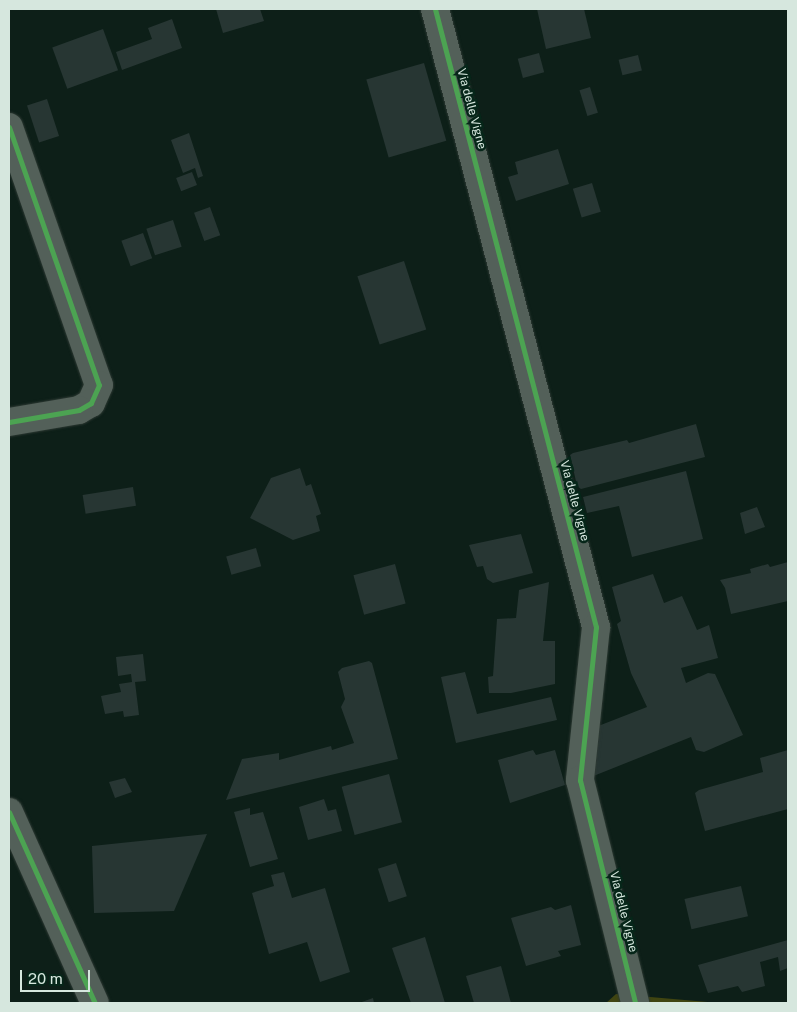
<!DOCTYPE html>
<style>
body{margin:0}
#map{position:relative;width:797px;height:1012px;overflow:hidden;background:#0d1f18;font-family:"Public Sans",sans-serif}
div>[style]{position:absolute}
.green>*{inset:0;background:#404511}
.building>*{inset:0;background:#273633;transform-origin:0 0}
.roads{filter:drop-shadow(0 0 1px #2d3933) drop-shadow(0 0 1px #2d3933)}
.minor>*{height:28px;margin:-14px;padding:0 14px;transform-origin:14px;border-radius:14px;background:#536059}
.cycleway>*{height:5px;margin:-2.5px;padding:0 2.5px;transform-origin:2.5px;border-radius:2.5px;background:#4ca352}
span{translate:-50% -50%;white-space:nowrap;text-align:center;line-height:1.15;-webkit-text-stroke:5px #062619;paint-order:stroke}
.street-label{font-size:12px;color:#d6e7de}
.frame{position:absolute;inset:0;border:10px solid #d6e7de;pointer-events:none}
.scale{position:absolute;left:20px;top:970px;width:70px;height:22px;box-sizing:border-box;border:2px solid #d6e7de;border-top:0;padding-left:6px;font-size:15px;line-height:18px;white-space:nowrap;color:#d6e7de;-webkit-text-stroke:4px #062619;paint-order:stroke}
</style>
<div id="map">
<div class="green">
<i style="clip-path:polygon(616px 994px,719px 1003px,606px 1003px)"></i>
</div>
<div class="building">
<i style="clip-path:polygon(216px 9px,260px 9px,264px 21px,223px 33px)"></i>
<i style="clip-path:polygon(537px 9px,584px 9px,591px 38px,546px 49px)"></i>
<i style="clip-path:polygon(172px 19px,182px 48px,122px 70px,116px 52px,152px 39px,148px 28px)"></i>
<i style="left:103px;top:29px;width:44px;height:54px;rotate:70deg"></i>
<i style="left:539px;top:53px;width:20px;height:22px;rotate:75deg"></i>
<i style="left:638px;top:55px;width:16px;height:20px;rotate:76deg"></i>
<i style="left:424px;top:63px;width:81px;height:60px;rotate:74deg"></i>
<i style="left:590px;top:87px;width:27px;height:11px;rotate:73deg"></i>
<i style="left:47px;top:99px;width:39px;height:21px;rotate:72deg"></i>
<i style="clip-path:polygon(189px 133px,203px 176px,198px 178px,195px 168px,183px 173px,171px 140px)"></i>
<i style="clip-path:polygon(558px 149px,569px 184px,516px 201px,508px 177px,518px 174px,515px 162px)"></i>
<i style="left:192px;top:172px;width:14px;height:17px;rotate:69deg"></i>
<i style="left:592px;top:183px;width:30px;height:20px;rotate:73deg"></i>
<i style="left:210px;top:207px;width:30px;height:17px;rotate:70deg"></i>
<i style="left:173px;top:220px;width:28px;height:28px;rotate:72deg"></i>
<i style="left:143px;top:233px;width:27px;height:23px;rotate:70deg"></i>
<i style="left:404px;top:261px;width:72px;height:49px;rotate:72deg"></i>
<i style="clip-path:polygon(696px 424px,705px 457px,581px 489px,577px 486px,570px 455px,573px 453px,627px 440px,629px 443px)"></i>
<i style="clip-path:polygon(300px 468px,306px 486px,311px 484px,321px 514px,316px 516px,320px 531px,293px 540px,250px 518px,271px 478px)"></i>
<i style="clip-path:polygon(686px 471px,703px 539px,632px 557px,619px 506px,587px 513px,583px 497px)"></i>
<i style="left:133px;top:487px;width:19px;height:51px;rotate:81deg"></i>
<i style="clip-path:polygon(757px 507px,765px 527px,745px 534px,740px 513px)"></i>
<i style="clip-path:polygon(521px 534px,533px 573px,493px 583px,487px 579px,483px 566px,477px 567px,469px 545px)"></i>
<i style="left:256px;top:548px;width:19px;height:31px;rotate:74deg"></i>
<i style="clip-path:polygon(788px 562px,788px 601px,731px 614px,725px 588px,720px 580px,751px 573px,750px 569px,768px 564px,770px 567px)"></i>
<i style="left:395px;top:564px;width:41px;height:43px;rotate:75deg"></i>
<i style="clip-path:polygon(653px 574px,664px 603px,682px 596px,697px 630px,709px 625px,718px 658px,681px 668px,686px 683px,708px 673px,715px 674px,743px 735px,704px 752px,696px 750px,691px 737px,591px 777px,588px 730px,647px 707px,631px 673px,617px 624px,621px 621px,612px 587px)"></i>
<i style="clip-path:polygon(549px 582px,543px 641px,555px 641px,555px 684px,511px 693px,489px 693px,488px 677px,493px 676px,497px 619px,516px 618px,519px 590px)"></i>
<i style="clip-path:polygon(143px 654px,146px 681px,135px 682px,139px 715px,124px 717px,123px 711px,105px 714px,101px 696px,121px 692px,119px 684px,132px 682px,131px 674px,118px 676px,116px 657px)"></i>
<i style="clip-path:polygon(369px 661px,372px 663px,398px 759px,226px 800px,242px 759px,279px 753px,279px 760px,331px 746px,332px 750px,354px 743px,341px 707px,345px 699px,338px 672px,342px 668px)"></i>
<i style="clip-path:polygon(465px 672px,477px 714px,551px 697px,557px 720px,456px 743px,441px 677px)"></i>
<i style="clip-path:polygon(533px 750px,536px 755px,555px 750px,565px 785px,510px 803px,498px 760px)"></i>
<i style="clip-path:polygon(788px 750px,788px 809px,705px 831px,695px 793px,699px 790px,763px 772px,760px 758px)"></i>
<i style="left:389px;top:774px;width:50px;height:49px;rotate:75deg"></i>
<i style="clip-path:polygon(125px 778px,132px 792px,115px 798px,109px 782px)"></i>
<i style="clip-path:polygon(324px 799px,328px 811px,336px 809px,342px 831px,308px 840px,299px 807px)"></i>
<i style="clip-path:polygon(250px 808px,250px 815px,263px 812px,278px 859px,250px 867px,234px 812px)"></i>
<i style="clip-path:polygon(207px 834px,174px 911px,94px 913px,92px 846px)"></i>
<i style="left:396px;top:863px;width:35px;height:19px;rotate:72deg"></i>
<i style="clip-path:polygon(284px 872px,292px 898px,325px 888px,350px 972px,320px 982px,307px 942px,269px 954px,252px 893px,274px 886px,271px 875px)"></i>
<i style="left:741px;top:886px;width:31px;height:58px;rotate:77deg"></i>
<i style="clip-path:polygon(571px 905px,581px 945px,558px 951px,561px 956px,526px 966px,511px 918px,551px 907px,555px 910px)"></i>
<i style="clip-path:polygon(425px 937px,445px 1003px,411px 1003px,392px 948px)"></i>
<i style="clip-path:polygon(788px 940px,788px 968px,780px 971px,778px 957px,760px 962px,765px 986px,742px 992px,738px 986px,708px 993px,698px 965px)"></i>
<i style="clip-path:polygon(501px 966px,511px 1003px,474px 1003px,466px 976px)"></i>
<i style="clip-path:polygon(373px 998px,374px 1003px,359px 1003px)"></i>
</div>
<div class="roads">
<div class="minor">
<i style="left:435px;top:9px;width:639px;rotate:75.4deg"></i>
<i style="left:596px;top:627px;width:154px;rotate:96deg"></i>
<i style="left:580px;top:780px;width:230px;rotate:76.1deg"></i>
<i style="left:9px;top:127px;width:273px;rotate:70.8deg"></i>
<i style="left:99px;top:385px;width:20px;rotate:114deg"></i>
<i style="left:91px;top:403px;width:14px;rotate:150deg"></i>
<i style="left:79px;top:410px;width:71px;rotate:170.3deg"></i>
<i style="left:9px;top:812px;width:209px;rotate:65.8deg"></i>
</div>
</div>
<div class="cycleway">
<i style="left:435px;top:9px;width:639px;rotate:75.4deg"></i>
<i style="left:596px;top:627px;width:154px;rotate:96deg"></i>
<i style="left:580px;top:780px;width:230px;rotate:76.1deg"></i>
<i style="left:9px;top:127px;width:273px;rotate:70.8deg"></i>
<i style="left:99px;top:385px;width:20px;rotate:114deg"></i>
<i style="left:91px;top:403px;width:14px;rotate:150deg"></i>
<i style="left:79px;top:410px;width:71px;rotate:170.3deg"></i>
<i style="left:9px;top:812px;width:209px;rotate:65.8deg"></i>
</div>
<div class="street-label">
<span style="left:471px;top:109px;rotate:75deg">Via delle Vigne</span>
<span style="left:574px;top:501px;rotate:75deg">Via delle Vigne</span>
<span style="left:623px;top:912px;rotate:76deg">Via delle Vigne</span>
</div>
<div class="frame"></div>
<div class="scale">20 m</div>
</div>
